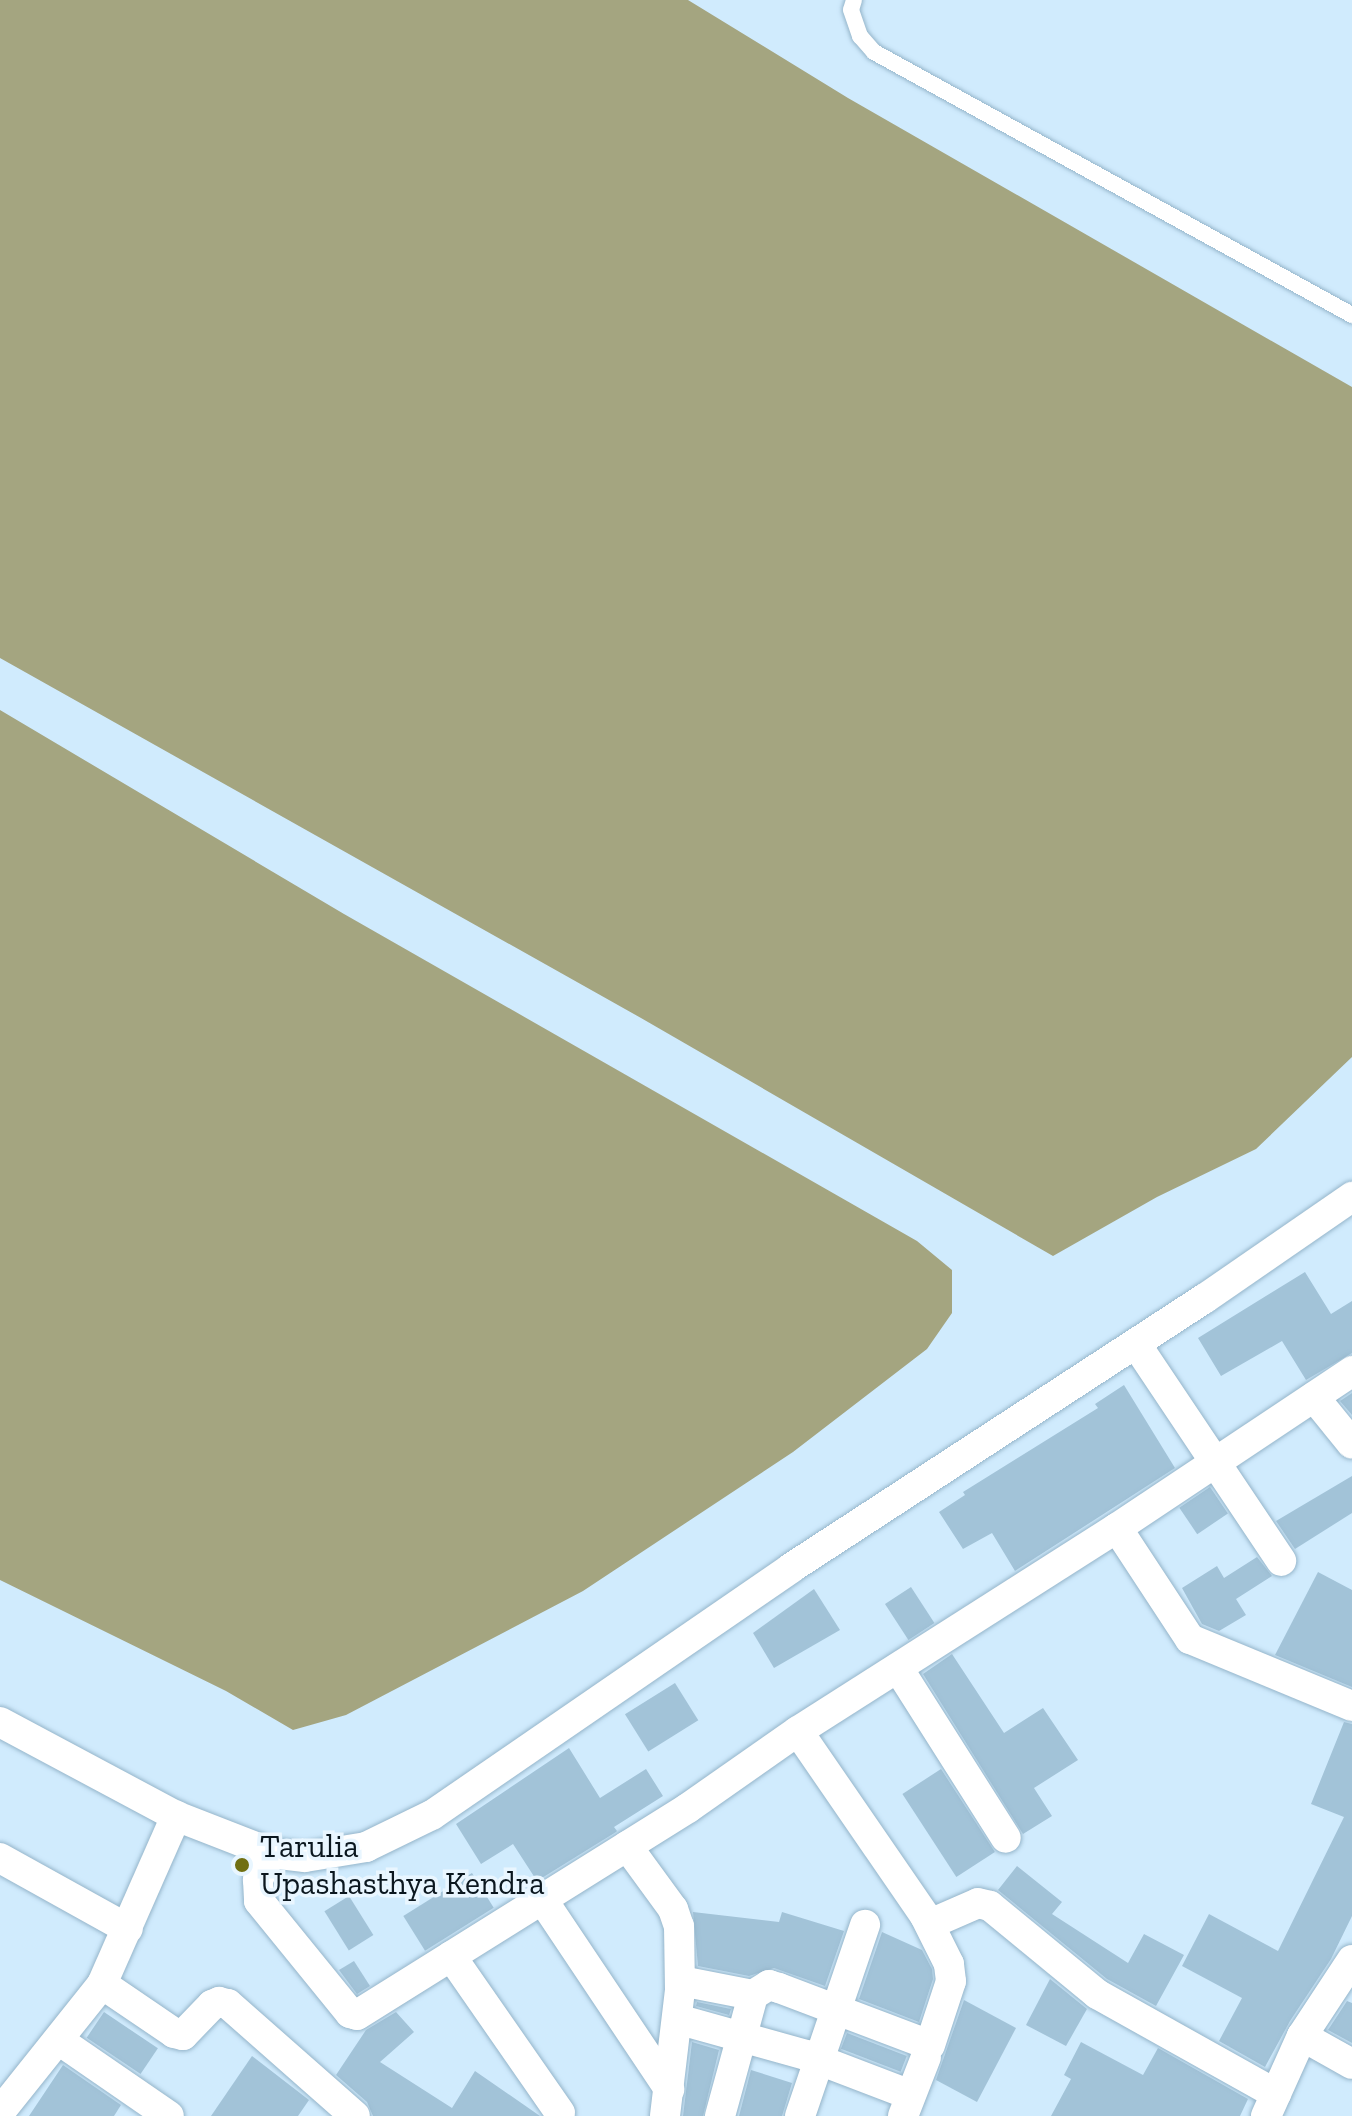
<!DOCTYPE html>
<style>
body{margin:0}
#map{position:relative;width:1352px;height:2116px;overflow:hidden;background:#d0ebfd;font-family:"Zilla Slab",serif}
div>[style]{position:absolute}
.water>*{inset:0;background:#a4a580}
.building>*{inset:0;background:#a2c3d8;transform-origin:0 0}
.roads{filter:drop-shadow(0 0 2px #95b5ca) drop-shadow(0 0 2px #95b5ca)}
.lane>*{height:16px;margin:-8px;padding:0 8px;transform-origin:8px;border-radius:8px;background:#fff}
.street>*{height:30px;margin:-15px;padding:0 15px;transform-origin:15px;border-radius:15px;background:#fff}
.dots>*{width:22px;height:22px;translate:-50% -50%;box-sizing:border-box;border:4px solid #e9f6ff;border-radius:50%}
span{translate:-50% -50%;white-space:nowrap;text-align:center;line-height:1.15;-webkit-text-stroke:7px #e9f6ff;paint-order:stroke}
.poi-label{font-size:32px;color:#0b171f}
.left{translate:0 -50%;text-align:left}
</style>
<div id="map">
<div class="water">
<i style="clip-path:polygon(0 0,688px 0,848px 98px,1352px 387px,1352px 1057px,1256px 1149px,1157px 1197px,1053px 1256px,641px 1018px,0 658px)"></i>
<i style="clip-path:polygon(0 710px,344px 914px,917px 1241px,952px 1270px,952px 1313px,927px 1349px,793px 1452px,583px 1591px,346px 1715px,293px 1730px,226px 1691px,0 1580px)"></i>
</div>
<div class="building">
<i style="clip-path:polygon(1305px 1272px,1331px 1314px,1352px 1301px,1352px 1353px,1306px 1380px,1282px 1341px,1221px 1376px,1198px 1338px)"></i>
<i style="clip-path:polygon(1124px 1385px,1175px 1468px,1015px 1571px,992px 1533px,963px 1549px,939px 1512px,965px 1495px,963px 1492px,1098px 1408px,1095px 1404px)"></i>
<i style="clip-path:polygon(1352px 1393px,1352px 1415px,1340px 1401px)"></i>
<i style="clip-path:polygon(1352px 1476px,1352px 1513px,1295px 1549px,1276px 1521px)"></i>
<i style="left:1210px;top:1487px;width:32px;height:37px;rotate:56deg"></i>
<i style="clip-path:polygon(1257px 1557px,1272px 1576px,1236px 1599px,1246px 1615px,1219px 1631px,1202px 1624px,1182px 1588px,1217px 1566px,1224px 1578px)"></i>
<i style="clip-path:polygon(1318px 1572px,1352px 1590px,1352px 1687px,1275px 1655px)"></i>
<i style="left:911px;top:1587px;width:43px;height:31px;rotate:57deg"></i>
<i style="clip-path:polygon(814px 1589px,840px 1630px,774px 1668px,753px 1633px)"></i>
<i style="clip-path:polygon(952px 1654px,1004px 1733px,1043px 1708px,1078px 1760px,1034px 1788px,1052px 1816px,1023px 1834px,923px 1674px)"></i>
<i style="left:675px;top:1683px;width:44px;height:59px;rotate:58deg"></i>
<i style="clip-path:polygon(1344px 1722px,1352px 1724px,1352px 1916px,1331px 1959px,1290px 2021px,1265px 2067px,1219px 2041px,1242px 1998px,1182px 1966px,1209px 1914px,1278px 1951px,1344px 1817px,1311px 1804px)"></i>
<i style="clip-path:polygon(569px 1748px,600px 1798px,646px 1769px,663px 1796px,614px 1827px,617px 1831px,616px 1832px,537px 1881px,513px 1844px,481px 1864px,456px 1824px)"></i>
<i style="left:941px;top:1769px;width:99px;height:46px;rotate:57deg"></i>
<i style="clip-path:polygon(1017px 1866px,1062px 1902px,1052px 1914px,1128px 1963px,1144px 1934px,1184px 1955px,1156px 2006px,1107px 1979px,998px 1890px)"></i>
<i style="left:472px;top:1873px;width:41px;height:81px;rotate:58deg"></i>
<i style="left:349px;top:1896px;width:46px;height:29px;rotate:58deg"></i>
<i style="clip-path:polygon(693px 1912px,779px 1922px,782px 1912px,844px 1931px,825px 1986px,774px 1968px,749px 1976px,698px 1966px)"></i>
<i style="clip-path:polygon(882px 1932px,922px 1950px,932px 1969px,933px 1979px,919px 2022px,859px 1999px)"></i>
<i style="clip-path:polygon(354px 1961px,370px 1986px,357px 1994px,339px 1970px)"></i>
<i style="clip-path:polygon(1050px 1979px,1087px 2009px,1066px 2046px,1026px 2025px)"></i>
<i style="clip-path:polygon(964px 2000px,1016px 2028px,977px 2102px,936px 2080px)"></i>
<i style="clip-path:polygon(1347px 2001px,1352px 2003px,1352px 2043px,1328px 2030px)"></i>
<i style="clip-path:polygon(697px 2002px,731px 2009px,729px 2015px,696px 2006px)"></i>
<i style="left:104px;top:2012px;width:65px;height:31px;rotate:34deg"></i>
<i style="clip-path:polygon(396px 2012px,414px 2032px,380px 2062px,452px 2108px,475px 2071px,540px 2116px,373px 2116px,367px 2102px,336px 2075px,366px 2030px)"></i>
<i style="left:847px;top:2033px;width:64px;height:17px;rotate:21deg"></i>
<i style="clip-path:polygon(692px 2042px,719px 2050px,703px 2116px,683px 2116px)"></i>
<i style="clip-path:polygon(1081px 2042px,1143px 2075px,1158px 2048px,1248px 2099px,1240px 2116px,1051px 2116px,1071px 2079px,1064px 2075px)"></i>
<i style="clip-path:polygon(252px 2056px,309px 2100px,298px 2116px,211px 2116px)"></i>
<i style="clip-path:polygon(63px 2065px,121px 2105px,114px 2116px,29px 2116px)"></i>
<i style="clip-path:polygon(751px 2070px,792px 2083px,782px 2116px,739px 2116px)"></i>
</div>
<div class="roads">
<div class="lane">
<i style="left:854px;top:0;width:10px;rotate:107deg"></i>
<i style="left:851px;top:10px;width:28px;rotate:71deg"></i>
<i style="left:860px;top:36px;width:21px;rotate:49deg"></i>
<i style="left:874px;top:52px;width:546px;rotate:28.82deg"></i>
</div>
<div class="street">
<i style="left:1136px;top:1344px;width:261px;rotate:56.2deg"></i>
<i style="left:1314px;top:1397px;width:60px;rotate:51deg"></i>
<i style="left:1117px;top:1528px;width:133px;rotate:56.7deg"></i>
<i style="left:1190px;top:1639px;width:175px;rotate:22.5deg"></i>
<i style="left:898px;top:1668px;width:201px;rotate:57.6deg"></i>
<i style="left:0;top:1722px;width:200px;rotate:28.1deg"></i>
<i style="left:176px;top:1816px;width:102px;rotate:21.3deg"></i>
<i style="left:271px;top:1853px;width:34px;rotate:7deg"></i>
<i style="left:305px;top:1857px;width:62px;rotate:-9.3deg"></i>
<i style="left:366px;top:1847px;width:73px;rotate:-25.9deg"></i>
<i style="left:432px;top:1815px;width:436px;rotate:-34.5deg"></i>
<i style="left:791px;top:1568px;width:493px;rotate:-33.1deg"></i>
<i style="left:1204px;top:1299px;width:180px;rotate:-34.6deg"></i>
<i style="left:627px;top:1846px;width:78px;rotate:53.9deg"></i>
<i style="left:673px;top:1909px;width:18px;rotate:71deg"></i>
<i style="left:679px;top:1926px;width:64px;rotate:89.1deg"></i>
<i style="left:680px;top:1990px;width:127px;rotate:96.8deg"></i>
<i style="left:271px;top:1853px;width:30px;rotate:116deg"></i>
<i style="left:258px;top:1880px;width:21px;rotate:87deg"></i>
<i style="left:259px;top:1901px;width:144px;rotate:50.9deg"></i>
<i style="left:350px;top:2013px;width:7px;rotate:16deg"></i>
<i style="left:357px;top:2015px;width:390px;rotate:-32deg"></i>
<i style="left:688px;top:1808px;width:134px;rotate:-35deg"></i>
<i style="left:798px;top:1731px;width:378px;rotate:-32.5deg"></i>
<i style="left:1117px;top:1528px;width:283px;rotate:-33.7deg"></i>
<i style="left:0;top:1858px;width:146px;rotate:29deg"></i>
<i style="left:542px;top:1899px;width:229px;rotate:56.2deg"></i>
<i style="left:930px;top:1924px;width:52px;rotate:-23.6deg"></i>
<i style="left:978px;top:1903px;width:12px;rotate:14deg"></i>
<i style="left:990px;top:1906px;width:139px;rotate:39.4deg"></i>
<i style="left:1097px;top:1994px;width:205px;rotate:29.2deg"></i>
<i style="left:451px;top:1956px;width:191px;rotate:55.2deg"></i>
<i style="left:681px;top:1981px;width:73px;rotate:11deg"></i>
<i style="left:753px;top:1995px;width:19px;rotate:-32deg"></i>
<i style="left:769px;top:1985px;width:10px;rotate:17deg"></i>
<i style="left:779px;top:1988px;width:161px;rotate:20.7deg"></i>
<i style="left:930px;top:2045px;width:67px;rotate:-71.8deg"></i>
<i style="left:951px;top:1981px;width:17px;rotate:-97deg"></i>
<i style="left:949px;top:1964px;width:54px;rotate:-116.6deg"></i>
<i style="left:925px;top:1916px;width:224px;rotate:-124.5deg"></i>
<i style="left:102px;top:1984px;width:87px;rotate:34.2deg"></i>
<i style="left:174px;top:2033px;width:9px;rotate:13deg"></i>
<i style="left:183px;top:2035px;width:42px;rotate:-46deg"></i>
<i style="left:212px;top:2005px;width:8px;rotate:-23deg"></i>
<i style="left:219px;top:2002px;width:9px;rotate:13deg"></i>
<i style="left:228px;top:2004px;width:169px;rotate:41.4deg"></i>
<i style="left:677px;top:2019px;width:134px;rotate:15.6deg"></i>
<i style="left:806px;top:2055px;width:112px;rotate:20.9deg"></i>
<i style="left:1302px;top:2036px;width:57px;rotate:29.2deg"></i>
<i style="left:60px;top:2041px;width:132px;rotate:34.5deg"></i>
<i style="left:0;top:2112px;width:164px;rotate:-51.4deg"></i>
<i style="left:102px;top:1984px;width:184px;rotate:-66.2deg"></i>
<i style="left:720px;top:2116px;width:125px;rotate:-74.7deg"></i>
<i style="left:800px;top:2116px;width:202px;rotate:-71.2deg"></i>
<i style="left:903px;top:2116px;width:63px;rotate:-68.7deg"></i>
<i style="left:1266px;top:2116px;width:88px;rotate:-65.8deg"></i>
<i style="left:1302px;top:2036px;width:91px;rotate:-56.7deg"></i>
</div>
</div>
<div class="dots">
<i style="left:242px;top:1865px;background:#706f11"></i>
</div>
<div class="poi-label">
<span class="left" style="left:260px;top:1865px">Tarulia<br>Upashasthya Kendra</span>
</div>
</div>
